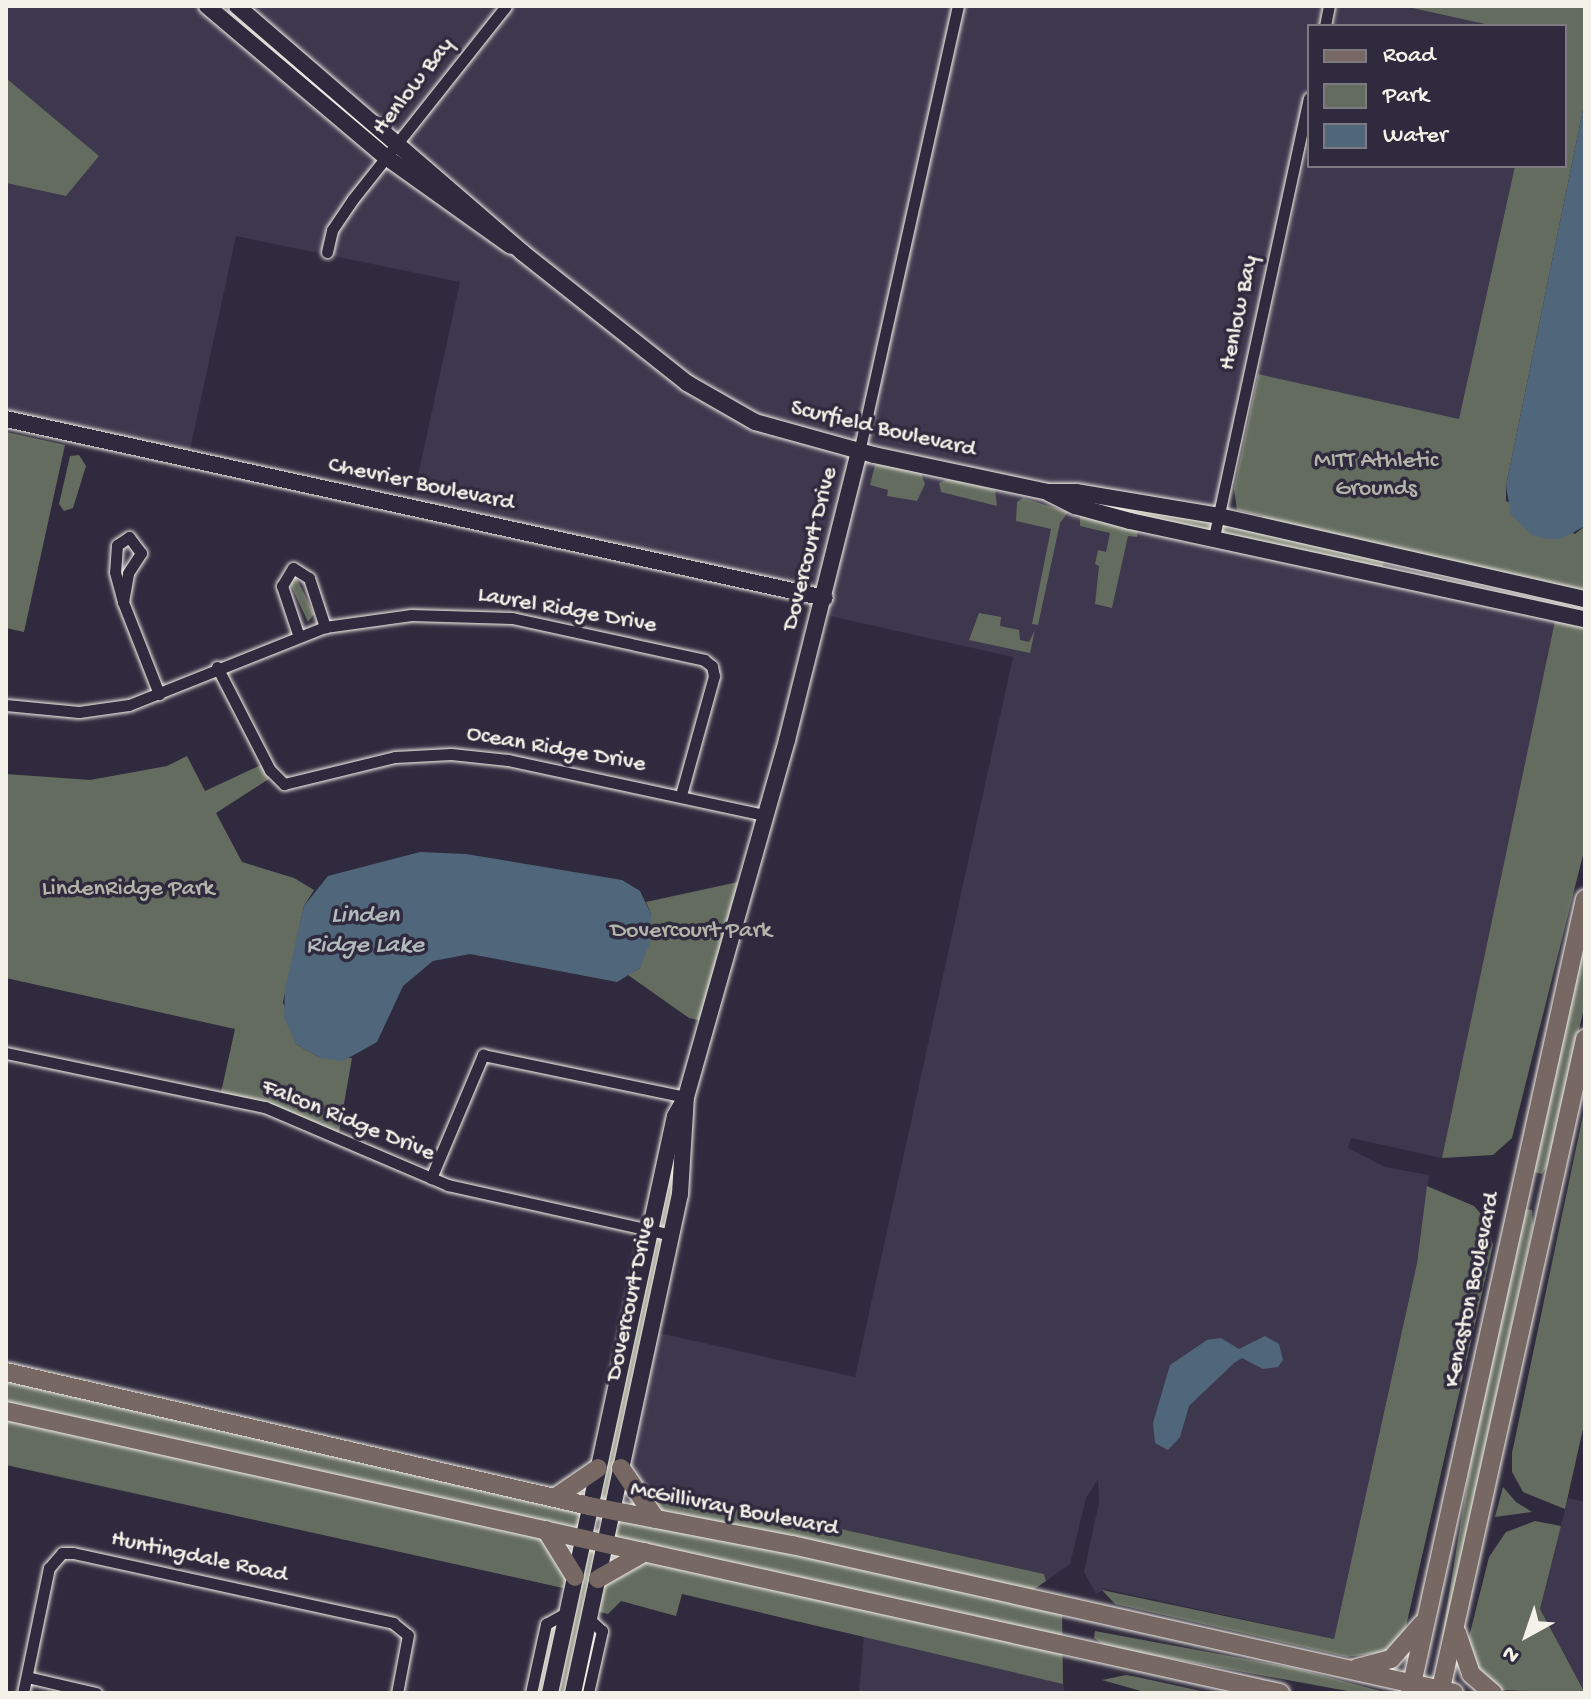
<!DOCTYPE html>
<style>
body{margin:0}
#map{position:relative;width:1591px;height:1699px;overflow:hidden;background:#2f2a3d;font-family:"Gochi Hand",sans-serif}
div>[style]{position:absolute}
.built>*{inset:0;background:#3e384e}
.green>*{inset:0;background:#646c5f}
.water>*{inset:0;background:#50677b}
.roads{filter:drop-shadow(0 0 2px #f4f1e8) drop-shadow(0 0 2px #f4f1e8)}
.street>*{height:11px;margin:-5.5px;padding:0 5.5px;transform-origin:5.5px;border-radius:5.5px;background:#2f2a3d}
.secondary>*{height:16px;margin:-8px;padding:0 8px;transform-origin:8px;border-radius:8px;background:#2f2a3d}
.primary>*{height:18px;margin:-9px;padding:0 9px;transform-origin:9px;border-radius:9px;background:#776864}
span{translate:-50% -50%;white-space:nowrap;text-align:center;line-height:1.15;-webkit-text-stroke:7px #2f2a3d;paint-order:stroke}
.street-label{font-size:24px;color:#f4f1e8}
.park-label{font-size:24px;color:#b3b5aa}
.water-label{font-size:26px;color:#b2babc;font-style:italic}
.frame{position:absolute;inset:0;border:8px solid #f4f1e8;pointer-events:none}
.legend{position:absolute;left:1307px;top:24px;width:260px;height:144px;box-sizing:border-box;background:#2f2a3d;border:2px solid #7e7a81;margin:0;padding:10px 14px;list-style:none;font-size:24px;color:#f4f1e8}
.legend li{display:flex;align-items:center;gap:16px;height:40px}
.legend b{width:40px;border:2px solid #7e7a81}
.north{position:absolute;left:1487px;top:1595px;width:80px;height:80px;-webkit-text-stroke:6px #2f2a3d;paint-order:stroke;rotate:220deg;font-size:22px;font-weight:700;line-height:32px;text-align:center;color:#f4f1e8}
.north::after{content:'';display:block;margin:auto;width:28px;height:36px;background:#f4f1e8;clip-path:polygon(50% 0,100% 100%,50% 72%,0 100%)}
</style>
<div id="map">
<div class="built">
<i style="clip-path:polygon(6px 6px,1329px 6px,1325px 26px,1309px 26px,1309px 98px,1219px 516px,1076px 492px,1558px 613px,1442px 1158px,1351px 1138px,1348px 1148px,1385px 1167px,1429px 1175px,1417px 1263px,1334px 1639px,1105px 1589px,1096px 1594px,1084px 1572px,1099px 1502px,1098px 1479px,1086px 1498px,1070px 1564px,1046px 1581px,1044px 1574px,647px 1486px,637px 1493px,621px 1468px,650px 1331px,855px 1377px,1013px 657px,821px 614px,825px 599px,411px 508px,460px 282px,236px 236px,188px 459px,6px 419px,6px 183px,66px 196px,99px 156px,6px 78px)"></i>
<i style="clip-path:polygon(1339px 6px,1403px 6px,1494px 26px,1335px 26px)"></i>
<i style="clip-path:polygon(1309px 143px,1309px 166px,1515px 166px,1459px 420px,1258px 374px)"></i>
<i style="clip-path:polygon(1568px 1498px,1585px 1502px,1585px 1692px,1540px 1609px)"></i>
<i style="clip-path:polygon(864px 1634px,1063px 1684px,1065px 1693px,859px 1693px)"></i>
</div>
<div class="green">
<i style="clip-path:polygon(1403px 6px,1585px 6px,1585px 100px,1506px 486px,1506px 501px,1575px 534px,1585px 526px,1585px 598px,1386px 554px,1381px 573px,1075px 506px,1076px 492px,1263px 524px,1263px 516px,1237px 510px,1234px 489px,1258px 374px,1459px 419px,1515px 166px,1565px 166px,1565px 26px,1494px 26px)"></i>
<i style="clip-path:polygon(6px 78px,99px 156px,66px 196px,6px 183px)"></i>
<i style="clip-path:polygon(6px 432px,65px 445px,24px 632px,6px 628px)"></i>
<i style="clip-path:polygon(79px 455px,86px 466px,73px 508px,64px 511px,59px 504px,70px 456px)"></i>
<i style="clip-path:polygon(880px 464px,921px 473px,925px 484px,917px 501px,887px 496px,888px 490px,870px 485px,875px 465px)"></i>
<i style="clip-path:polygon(948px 479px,995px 490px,997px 506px,941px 492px,939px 483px)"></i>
<i style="clip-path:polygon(1023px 498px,1068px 512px,1060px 523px,1038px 625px,1032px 624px,1051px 529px,1016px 521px,1017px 502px)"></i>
<i style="clip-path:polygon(1080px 515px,1138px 530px,1137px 537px,1128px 536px,1112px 608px,1095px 604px,1099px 566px,1095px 564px,1098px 550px,1106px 552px,1110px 533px,1080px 526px)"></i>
<i style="clip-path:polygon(295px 575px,314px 614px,308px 622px,289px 581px)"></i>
<i style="clip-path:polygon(979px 613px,1001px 617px,1000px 626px,1019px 630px,1020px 640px,1029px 642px,1035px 630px,1030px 653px,969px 640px)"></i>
<i style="clip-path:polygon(1555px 621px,1585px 628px,1585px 847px,1512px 1138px,1493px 1155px,1442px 1158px)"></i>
<i style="clip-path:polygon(187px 756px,205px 791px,261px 765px,269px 779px,216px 813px,242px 862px,294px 878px,314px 890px,304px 906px,283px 1002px,296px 1044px,320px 1058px,352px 1058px,338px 1138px,220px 1097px,235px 1029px,6px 978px,6px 774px,90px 780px,167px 766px)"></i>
<i style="clip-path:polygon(747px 880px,707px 1022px,689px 1018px,628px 975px,640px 968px,651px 914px,646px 902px)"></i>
<i style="clip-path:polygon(1585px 939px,1585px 1003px,1550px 1162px,1542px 1174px,1533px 1172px)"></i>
<i style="clip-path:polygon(1585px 1106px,1585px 1420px,1565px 1509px,1523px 1492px,1512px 1472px,1512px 1453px)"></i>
<i style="clip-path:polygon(evenodd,675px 1116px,688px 1120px,612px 1510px,655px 1519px,637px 1493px,647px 1486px,1044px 1574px,1046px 1581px,1023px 1597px,1062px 1607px,1063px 1684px,682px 1594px,676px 1616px,621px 1601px,608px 1614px,591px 1610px,598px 1625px,588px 1693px,531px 1693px,546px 1624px,568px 1612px,572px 1590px,6px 1465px,6px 1372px,589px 1505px,675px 1116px,590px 1506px,612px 1510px,605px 1543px,583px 1537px,590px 1506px,675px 1116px,547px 1530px,574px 1535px,575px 1576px,547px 1530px,675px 1116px,605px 1543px,643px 1553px,598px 1578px,605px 1543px)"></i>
<i style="clip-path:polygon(1427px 1186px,1474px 1206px,1486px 1220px,1493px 1245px,1404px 1635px,1386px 1652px,1347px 1657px,1115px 1604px,1102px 1590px,1334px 1639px,1417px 1263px)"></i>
<i style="clip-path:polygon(1525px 1209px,1532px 1210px,1533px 1226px,1437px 1670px,1472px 1452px)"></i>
<i style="clip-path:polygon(1503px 1487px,1516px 1502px,1532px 1512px,1495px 1517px)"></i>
<i style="clip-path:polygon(1535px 1521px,1561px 1526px,1540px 1609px,1585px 1693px,1501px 1690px,1471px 1663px,1468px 1641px,1489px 1557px,1506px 1532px)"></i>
<i style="clip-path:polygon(1095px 1631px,1294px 1668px,1388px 1693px,1358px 1693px,1107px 1647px,1094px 1638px)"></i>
<i style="clip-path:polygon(1126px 1675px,1137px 1677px,1210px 1693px,1148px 1693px,1102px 1680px)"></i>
</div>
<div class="water">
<i style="clip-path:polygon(1585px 100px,1585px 526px,1561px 539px,1546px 539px,1532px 535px,1511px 515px,1506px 486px)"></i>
<i style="clip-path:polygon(420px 852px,466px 854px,622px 880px,640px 891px,651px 914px,650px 943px,640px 968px,617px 982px,470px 954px,433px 961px,403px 986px,377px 1042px,343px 1061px,320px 1058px,296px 1044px,284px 1018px,285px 988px,304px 906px,328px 876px)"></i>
<i style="clip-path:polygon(1265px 1336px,1279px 1344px,1283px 1360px,1278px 1367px,1263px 1369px,1242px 1358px,1234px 1363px,1189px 1406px,1180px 1437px,1168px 1450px,1155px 1443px,1153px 1423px,1170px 1365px,1207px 1340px,1221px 1338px,1239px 1349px)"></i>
</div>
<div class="roads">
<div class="street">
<i style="left:1325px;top:26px;width:20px;rotate:-79deg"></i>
<i style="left:327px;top:252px;width:23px;rotate:-77deg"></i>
<i style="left:332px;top:230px;width:37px;rotate:-56deg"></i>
<i style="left:353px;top:199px;width:246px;rotate:-51.6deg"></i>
<i style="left:859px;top:452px;width:457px;rotate:-77.5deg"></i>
<i style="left:1214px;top:537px;width:449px;rotate:-77.8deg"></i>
<i style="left:123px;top:602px;width:29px;rotate:-80deg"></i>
<i style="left:128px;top:573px;width:24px;rotate:-57deg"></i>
<i style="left:141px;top:553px;width:20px;rotate:-127deg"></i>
<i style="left:129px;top:537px;width:14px;rotate:146deg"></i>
<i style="left:117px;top:545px;width:27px;rotate:94deg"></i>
<i style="left:115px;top:572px;width:31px;rotate:75deg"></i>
<i style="left:123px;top:602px;width:99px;rotate:68.6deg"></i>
<i style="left:298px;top:634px;width:51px;rotate:-108.4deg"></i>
<i style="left:282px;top:586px;width:21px;rotate:-59deg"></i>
<i style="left:293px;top:568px;width:19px;rotate:32deg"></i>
<i style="left:309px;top:578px;width:52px;rotate:71.9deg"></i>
<i style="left:217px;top:667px;width:116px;rotate:62.8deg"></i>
<i style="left:270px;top:770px;width:20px;rotate:45deg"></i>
<i style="left:284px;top:784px;width:114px;rotate:-13.7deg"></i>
<i style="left:395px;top:757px;width:56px;rotate:-3.1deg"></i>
<i style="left:451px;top:754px;width:57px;rotate:6deg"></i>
<i style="left:508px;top:760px;width:263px;rotate:12.1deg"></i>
<i style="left:6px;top:705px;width:73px;rotate:5.5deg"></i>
<i style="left:79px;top:712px;width:50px;rotate:-8deg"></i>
<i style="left:129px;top:705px;width:211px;rotate:-21.7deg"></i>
<i style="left:325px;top:627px;width:87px;rotate:-7.9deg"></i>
<i style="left:411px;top:615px;width:101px;rotate:1.7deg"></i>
<i style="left:512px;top:618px;width:197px;rotate:12.3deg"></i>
<i style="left:704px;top:660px;width:10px;rotate:37deg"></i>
<i style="left:712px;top:666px;width:10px;rotate:79deg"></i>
<i style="left:714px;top:676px;width:123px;rotate:105.5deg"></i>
<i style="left:6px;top:1053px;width:265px;rotate:11.8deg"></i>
<i style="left:265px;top:1107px;width:199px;rotate:23.1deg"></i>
<i style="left:448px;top:1185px;width:229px;rotate:12.6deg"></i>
<i style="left:431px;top:1178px;width:134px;rotate:-67.1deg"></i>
<i style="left:483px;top:1055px;width:207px;rotate:11.7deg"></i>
<i style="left:27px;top:1677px;width:71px;rotate:13.1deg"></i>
<i style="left:23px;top:1693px;width:128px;rotate:-78.3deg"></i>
<i style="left:49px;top:1568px;width:20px;rotate:-49deg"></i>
<i style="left:62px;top:1553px;width:11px"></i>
<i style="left:73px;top:1553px;width:328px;rotate:12.3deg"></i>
<i style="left:393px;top:1623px;width:19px;rotate:39deg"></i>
<i style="left:408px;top:1635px;width:59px;rotate:100.7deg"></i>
<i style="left:531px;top:1693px;width:71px;rotate:-77.7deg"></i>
<i style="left:546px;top:1624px;width:25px;rotate:-29deg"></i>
<i style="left:588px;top:1693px;width:64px;rotate:-77.3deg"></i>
<i style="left:602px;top:1631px;width:18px;rotate:-137deg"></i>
</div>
<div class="secondary">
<i style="left:207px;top:6px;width:234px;rotate:40.2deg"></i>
<i style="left:386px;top:157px;width:153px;rotate:35.5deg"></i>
<i style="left:237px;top:6px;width:378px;rotate:40.8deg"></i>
<i style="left:523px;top:253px;width:209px;rotate:38.4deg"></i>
<i style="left:687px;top:383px;width:78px;rotate:29.8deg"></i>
<i style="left:755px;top:422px;width:123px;rotate:15.5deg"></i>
<i style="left:874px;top:455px;width:178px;rotate:12deg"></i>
<i style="left:1048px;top:492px;width:28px"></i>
<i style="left:1076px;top:492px;width:145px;rotate:9.5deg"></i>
<i style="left:1219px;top:516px;width:375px;rotate:12.8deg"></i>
<i style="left:6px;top:419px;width:838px;rotate:12.33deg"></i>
<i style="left:1049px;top:493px;width:29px;rotate:27deg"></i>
<i style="left:1075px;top:506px;width:57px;rotate:15.3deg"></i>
<i style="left:1130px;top:521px;width:465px;rotate:12.2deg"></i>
<i style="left:550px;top:1693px;width:590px;rotate:-77.78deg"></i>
<i style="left:675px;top:1116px;width:22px;rotate:-60deg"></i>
<i style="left:686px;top:1097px;width:371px;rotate:-74.2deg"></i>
<i style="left:787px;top:740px;width:297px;rotate:-76deg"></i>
<i style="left:573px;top:1693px;width:510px;rotate:-77.9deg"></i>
<i style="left:680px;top:1194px;width:97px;rotate:-86.5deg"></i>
</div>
<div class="primary">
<i style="left:6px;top:1372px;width:598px;rotate:12.94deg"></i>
<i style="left:589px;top:1506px;width:207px;rotate:10.9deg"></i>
<i style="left:792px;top:1545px;width:678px;rotate:12.6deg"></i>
<i style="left:6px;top:1411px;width:1305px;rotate:12.48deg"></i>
<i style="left:621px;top:1468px;width:62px;rotate:55.5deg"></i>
<i style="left:556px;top:1497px;width:51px;rotate:-34.6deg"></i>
<i style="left:546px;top:1530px;width:55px;rotate:58.3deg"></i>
<i style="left:598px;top:1579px;width:54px;rotate:-29.9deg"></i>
<i style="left:1457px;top:1633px;width:43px;rotate:71.1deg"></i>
<i style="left:1471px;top:1674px;width:29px;rotate:41deg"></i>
<i style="left:1357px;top:1668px;width:35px;rotate:-15deg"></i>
<i style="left:1391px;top:1659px;width:47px;rotate:-48.5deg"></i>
<i style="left:1410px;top:1693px;width:813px;rotate:-77.57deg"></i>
<i style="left:1440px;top:1693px;width:670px;rotate:-77.5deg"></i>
</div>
</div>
<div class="street-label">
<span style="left:414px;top:87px;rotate:-52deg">Henlow Bay</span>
<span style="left:1240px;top:313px;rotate:-78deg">Henlow Bay</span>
<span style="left:883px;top:430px;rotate:13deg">Scurfield Boulevard</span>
<span style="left:421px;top:485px;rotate:12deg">Chevrier Boulevard</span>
<span style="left:811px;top:549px;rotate:-76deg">Dovercourt Drive</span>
<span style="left:567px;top:611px;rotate:10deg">Laurel Ridge Drive</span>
<span style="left:556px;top:750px;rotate:10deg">Ocean Ridge Drive</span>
<span style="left:348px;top:1121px;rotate:22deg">Falcon Ridge Drive</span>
<span style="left:1473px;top:1290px;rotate:-78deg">Kenaston Boulevard</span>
<span style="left:632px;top:1299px;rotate:-78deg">Dovercourt Drive</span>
<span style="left:734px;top:1510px;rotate:11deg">McGillivray Boulevard</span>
<span style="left:199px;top:1558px;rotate:12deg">Huntingdale Road</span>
</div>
<div class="park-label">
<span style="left:1376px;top:476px">MITT Athletic<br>Grounds</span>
<span style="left:128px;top:890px">LindenRidge Park</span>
<span style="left:691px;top:932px">Dovercourt Park</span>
</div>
<div class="water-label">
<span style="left:365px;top:932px">Linden<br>Ridge Lake</span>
</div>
<div class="frame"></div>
<ul class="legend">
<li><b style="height:10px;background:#776864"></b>Road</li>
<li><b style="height:22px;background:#646c5f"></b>Park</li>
<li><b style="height:22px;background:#50677b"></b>Water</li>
</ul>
<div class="north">N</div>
</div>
